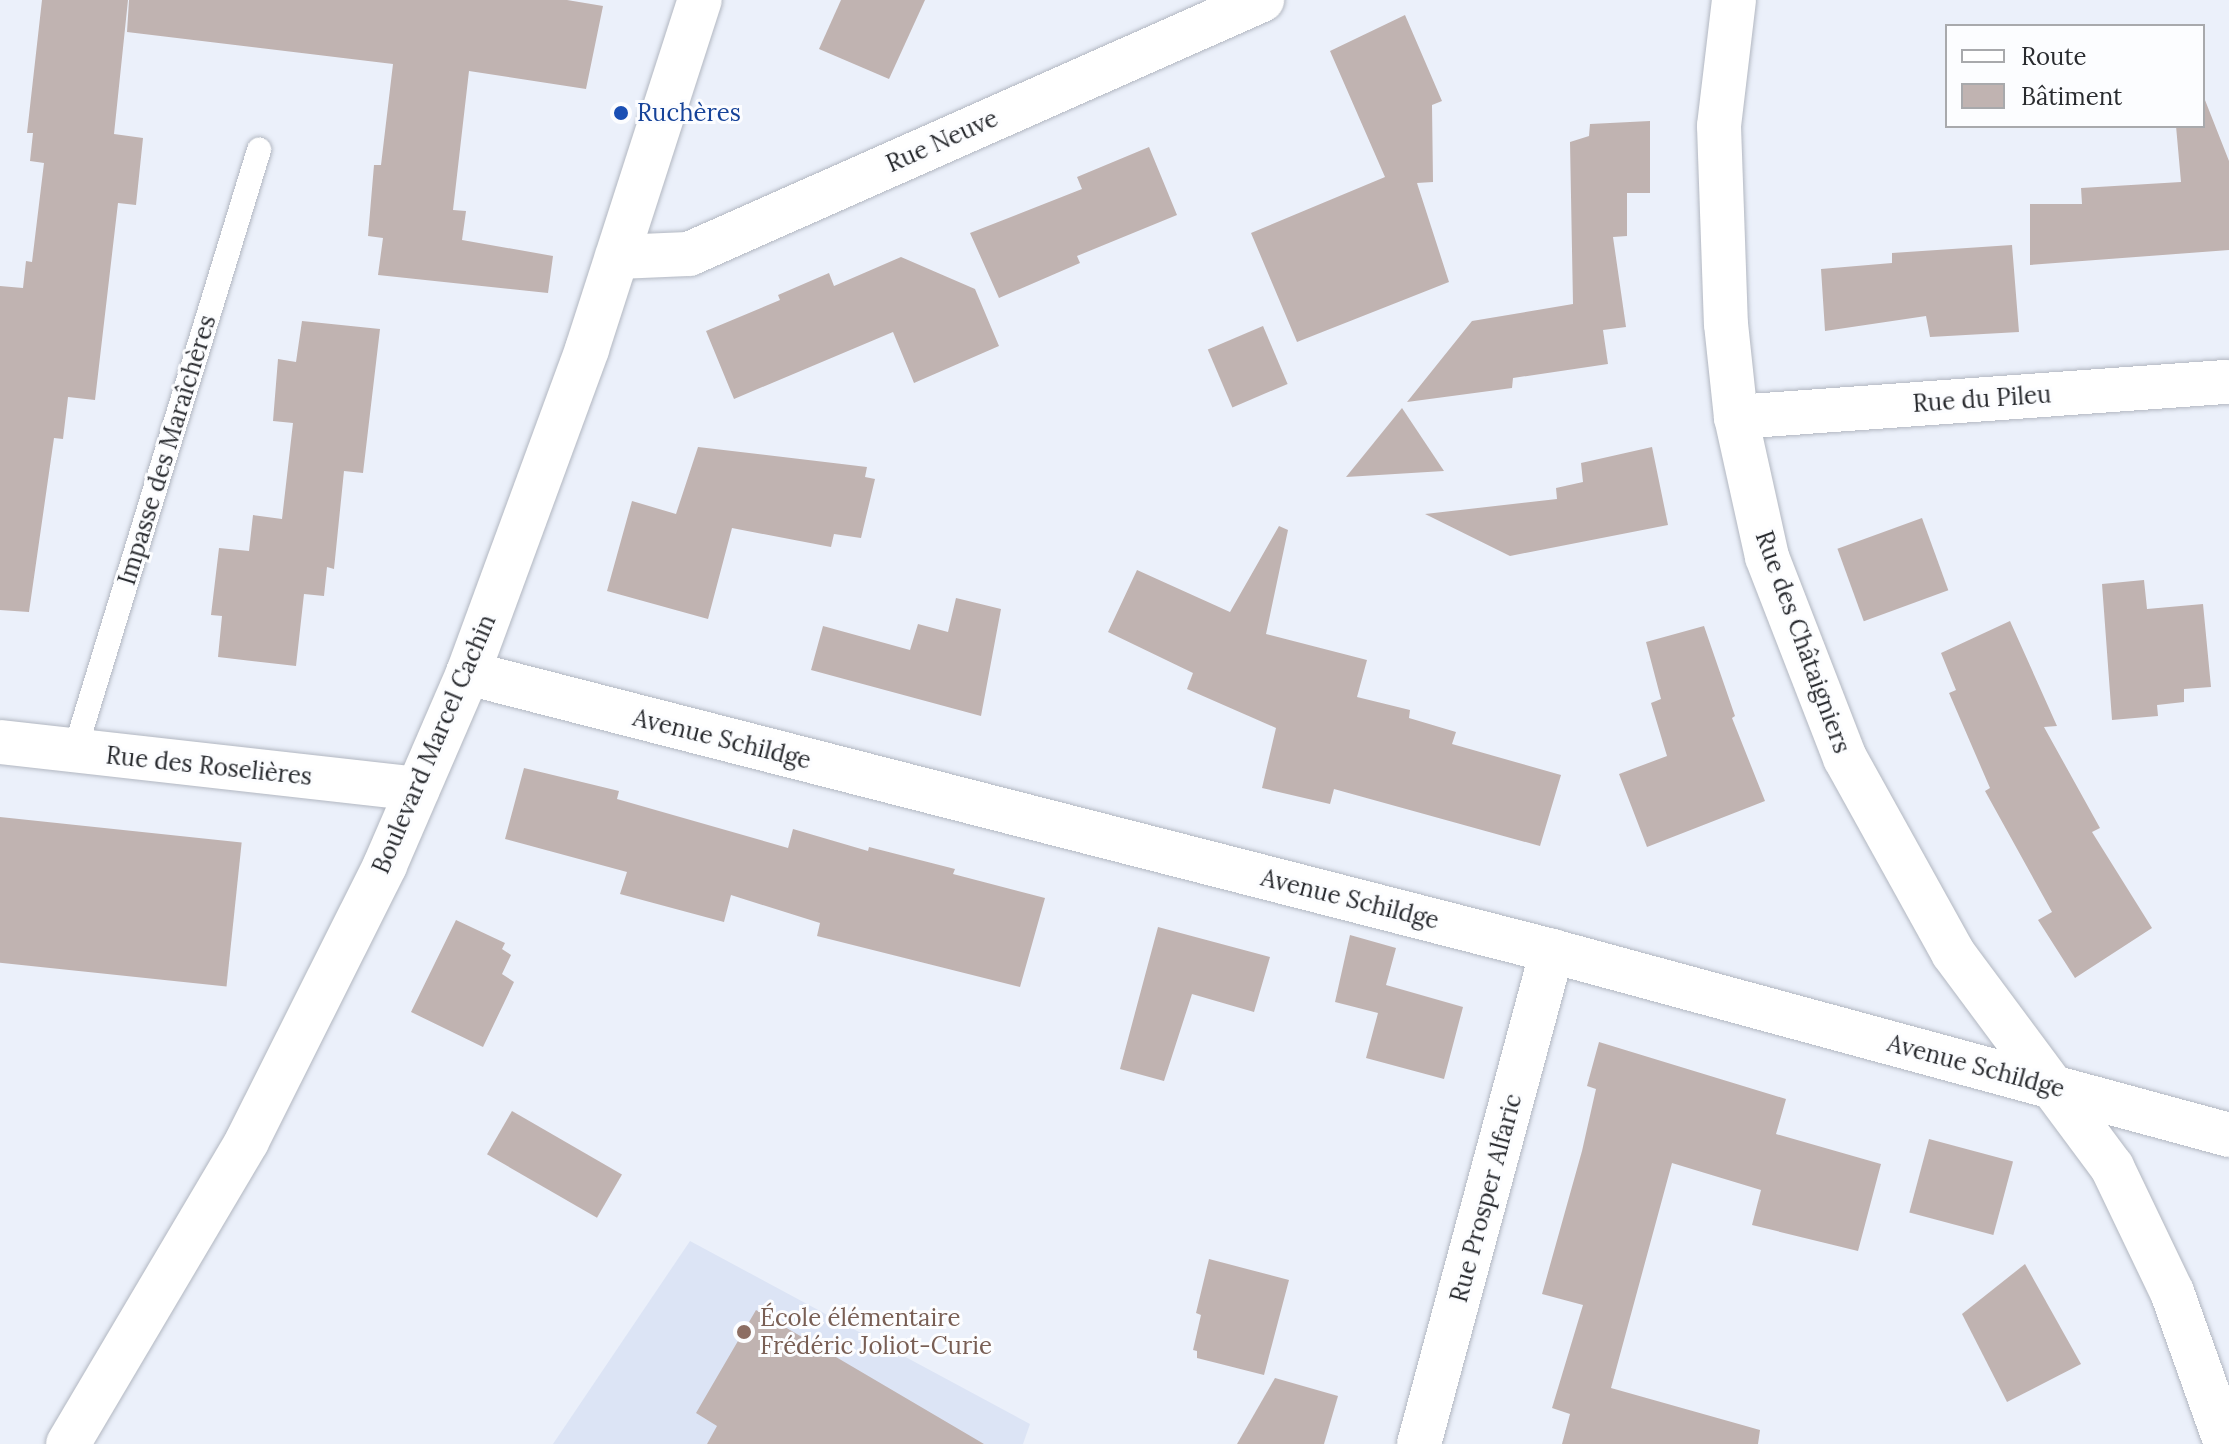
<!DOCTYPE html>
<meta charset="utf-8">
<style>
body{margin:0}
#map{position:relative;width:2229px;height:1444px;overflow:hidden;background:#ebf0fa;font-family:Lora,serif}
div>[style]{position:absolute}
.built>*{inset:0;background:#dce4f5}
.building>*{inset:0;background:#c0b3b1;transform-origin:0 0}
.roads{filter:drop-shadow(0 0 2px #b2b7c1) drop-shadow(0 0 2px #b2b7c1)}
.service>*{height:24px;margin:-12px;padding:0 12px;transform-origin:12px;border-radius:12px;background:#fff}
.minor>*{height:44px;margin:-22px;padding:0 22px;transform-origin:22px;border-radius:22px;background:#fff}
.dots>*{width:22px;height:22px;translate:-50% -50%;box-sizing:border-box;border:4px solid #fcfdff;border-radius:50%}
span{translate:-50% -50%;white-space:nowrap;text-align:center;line-height:1.15;-webkit-text-stroke:6px #fcfdff;paint-order:stroke}
.transit-label{font-size:24px;color:#164399}
.left{translate:0 -50%;text-align:left}
.street-label{font-size:24px;color:#292b2f}
.education-label{font-size:24px;color:#785e54}
.legend{position:absolute;left:1945px;top:24px;width:260px;height:104px;box-sizing:border-box;background:#fcfdff;border:2px solid #a8a9ac;margin:0;padding:10px 14px;list-style:none;font-size:24px;color:#292b2f}
.legend li{display:flex;align-items:center;gap:16px;height:40px}
.legend b{width:40px;border:2px solid #a8a9ac}
</style>
<div id="map">
<div class="built">
<i style="clip-path:polygon(690px 1241px,1030px 1424px,1023px 1444px,553px 1444px)"></i>
</div>
<div class="building">
<i style="clip-path:polygon(42px 0,128px 0,114px 134px,143px 138px,136px 205px,118px 203px,95px 400px,68px 397px,63px 439px,54px 438px,29px 612px,0 610px,0 286px,23px 288px,26px 261px,32px 262px,44px 163px,30px 161px,33px 133px,27px 133px)"></i>
<i style="clip-path:polygon(129px 0,567px 0,603px 6px,586px 89px,469px 71px,453px 210px,466px 211px,462px 240px,553px 256px,548px 293px,378px 275px,383px 238px,368px 236px,374px 165px,381px 165px,393px 64px,127px 32px)"></i>
<i style="clip-path:polygon(841px 0,925px 0,889px 79px,819px 49px)"></i>
<i style="clip-path:polygon(1405px 15px,1442px 101px,1432px 105px,1433px 182px,1417px 183px,1449px 282px,1297px 342px,1251px 233px,1385px 177px,1330px 51px)"></i>
<i style="clip-path:polygon(2203px 95px,2229px 161px,2229px 250px,2030px 265px,2030px 204px,2082px 204px,2081px 188px,2181px 182px,2176px 126px,2203px 126px)"></i>
<i style="clip-path:polygon(1650px 121px,1650px 193px,1627px 193px,1627px 236px,1613px 237px,1626px 327px,1603px 330px,1608px 364px,1513px 378px,1512px 388px,1407px 402px,1472px 321px,1573px 304px,1570px 142px,1589px 136px,1590px 124px)"></i>
<i style="clip-path:polygon(1149px 147px,1177px 215px,1077px 256px,1080px 263px,999px 298px,970px 233px,1082px 189px,1077px 177px)"></i>
<i style="clip-path:polygon(2012px 245px,2019px 332px,1930px 337px,1926px 316px,1825px 331px,1821px 269px,1892px 263px,1892px 253px)"></i>
<i style="clip-path:polygon(901px 257px,975px 289px,999px 346px,914px 383px,893px 332px,734px 399px,706px 331px,780px 300px,778px 295px,829px 273px,834px 286px)"></i>
<i style="clip-path:polygon(302px 321px,380px 329px,363px 473px,344px 471px,334px 569px,327px 567px,324px 596px,304px 594px,296px 666px,218px 657px,222px 616px,211px 615px,219px 548px,249px 551px,253px 515px,282px 519px,293px 423px,273px 421px,278px 359px,296px 362px)"></i>
<i style="left:1263px;top:326px;width:63px;height:60px;rotate:67deg"></i>
<i style="clip-path:polygon(1402px 408px,1444px 471px,1346px 477px)"></i>
<i style="clip-path:polygon(698px 447px,867px 467px,865px 477px,875px 479px,861px 538px,834px 534px,831px 547px,732px 528px,708px 619px,607px 591px,632px 501px,676px 514px)"></i>
<i style="clip-path:polygon(1652px 447px,1668px 525px,1510px 556px,1425px 514px,1557px 499px,1556px 488px,1583px 482px,1581px 463px)"></i>
<i style="left:1922px;top:518px;width:77px;height:90px;rotate:70deg"></i>
<i style="clip-path:polygon(1279px 526px,1288px 530px,1266px 634px,1367px 660px,1357px 697px,1410px 710px,1409px 718px,1456px 732px,1452px 744px,1561px 775px,1540px 846px,1334px 789px,1330px 804px,1262px 788px,1276px 728px,1187px 689px,1193px 673px,1108px 632px,1137px 570px,1230px 612px)"></i>
<i style="clip-path:polygon(2144px 580px,2147px 609px,2203px 604px,2211px 687px,2184px 689px,2184px 702px,2157px 705px,2158px 716px,2112px 720px,2102px 584px)"></i>
<i style="clip-path:polygon(956px 598px,1001px 609px,981px 716px,811px 670px,823px 626px,910px 650px,918px 624px,948px 632px)"></i>
<i style="clip-path:polygon(2010px 621px,2057px 726px,2044px 727px,2100px 828px,2092px 832px,2152px 928px,2075px 978px,2038px 920px,2052px 912px,1985px 791px,1990px 788px,1949px 693px,1956px 690px,1941px 653px)"></i>
<i style="clip-path:polygon(1704px 626px,1735px 716px,1732px 718px,1765px 801px,1647px 847px,1619px 774px,1667px 756px,1651px 703px,1661px 699px,1646px 642px)"></i>
<i style="clip-path:polygon(524px 768px,619px 791px,617px 799px,788px 848px,793px 829px,868px 851px,869px 847px,955px 869px,953px 874px,1045px 898px,1020px 987px,817px 936px,820px 923px,731px 895px,724px 922px,620px 894px,627px 872px,505px 839px)"></i>
<i style="left:0;top:817px;width:243px;height:145px;rotate:6deg"></i>
<i style="clip-path:polygon(456px 920px,505px 943px,502px 949px,511px 955px,502px 974px,514px 982px,483px 1047px,411px 1012px)"></i>
<i style="clip-path:polygon(1158px 927px,1270px 957px,1254px 1012px,1192px 994px,1164px 1081px,1120px 1069px)"></i>
<i style="clip-path:polygon(1350px 935px,1396px 948px,1386px 985px,1463px 1007px,1444px 1079px,1366px 1058px,1378px 1013px,1335px 1002px)"></i>
<i style="clip-path:polygon(1599px 1042px,1786px 1099px,1776px 1134px,1881px 1164px,1858px 1251px,1752px 1225px,1761px 1190px,1672px 1163px,1611px 1388px,1760px 1430px,1758px 1444px,1562px 1444px,1570px 1414px,1552px 1408px,1583px 1305px,1542px 1294px,1582px 1151px,1596px 1089px,1587px 1086px)"></i>
<i style="left:512px;top:1111px;width:127px;height:50px;rotate:30deg"></i>
<i style="left:1929px;top:1139px;width:87px;height:76px;rotate:15deg"></i>
<i style="clip-path:polygon(1209px 1259px,1289px 1280px,1264px 1375px,1197px 1358px,1197px 1351px,1193px 1350px,1201px 1315px,1196px 1313px)"></i>
<i style="clip-path:polygon(2025px 1264px,2081px 1364px,2007px 1402px,1962px 1314px)"></i>
<i style="clip-path:polygon(756px 1310px,984px 1444px,707px 1444px,717px 1426px,696px 1413px)"></i>
<i style="clip-path:polygon(1275px 1378px,1338px 1396px,1324px 1444px,1237px 1444px)"></i>
</div>
<div class="roads">
<div class="service">
<i style="left:75px;top:750px;width:628px;rotate:-72.95deg"></i>
</div>
<div class="minor">
<i style="left:1734px;top:0;width:127px;rotate:96.8deg"></i>
<i style="left:1719px;top:126px;width:198px;rotate:88deg"></i>
<i style="left:1726px;top:324px;width:94px;rotate:83.9deg"></i>
<i style="left:1736px;top:417px;width:143px;rotate:77.5deg"></i>
<i style="left:1767px;top:557px;width:216px;rotate:68.8deg"></i>
<i style="left:1845px;top:758px;width:223px;rotate:61deg"></i>
<i style="left:1953px;top:953px;width:267px;rotate:53.4deg"></i>
<i style="left:2112px;top:1167px;width:139px;rotate:64.4deg"></i>
<i style="left:2172px;top:1292px;width:161px;rotate:70.4deg"></i>
<i style="left:617px;top:257px;width:72px;rotate:-2.4deg"></i>
<i style="left:689px;top:254px;width:627px;rotate:-23.91deg"></i>
<i style="left:1736px;top:417px;width:494px;rotate:-4.1deg"></i>
<i style="left:468px;top:673px;width:1119px;rotate:14.38deg"></i>
<i style="left:1552px;top:951px;width:702px;rotate:15.2deg"></i>
<i style="left:0;top:742px;width:420px;rotate:6.4deg"></i>
<i style="left:68px;top:1444px;width:352px;rotate:-59.4deg"></i>
<i style="left:247px;top:1141px;width:309px;rotate:-63.4deg"></i>
<i style="left:385px;top:865px;width:209px;rotate:-66.6deg"></i>
<i style="left:468px;top:673px;width:345px;rotate:-69.8deg"></i>
<i style="left:587px;top:349px;width:367px;rotate:-72.1deg"></i>
<i style="left:1419px;top:1444px;width:511px;rotate:-74.9deg"></i>
</div>
</div>
<div class="dots">
<i style="left:621px;top:113px;background:#1a4fb4"></i>
<i style="left:744px;top:1332px;background:#8d6e63"></i>
</div>
<div class="transit-label">
<span class="left" style="left:637px;top:113px">Ruchères</span>
</div>
<div class="street-label">
<span style="left:942px;top:141px;rotate:-24deg">Rue Neuve</span>
<span style="left:1982px;top:399px;rotate:-4deg">Rue du Pileu</span>
<span style="left:167px;top:450px;rotate:-73deg">Impasse des Maraîchères</span>
<span style="left:1803px;top:642px;rotate:70deg">Rue des Châtaigniers</span>
<span style="left:722px;top:739px;rotate:14deg">Avenue Schildge</span>
<span style="left:434px;top:744px;rotate:-67deg">Boulevard Marcel Cachin</span>
<span style="left:209px;top:766px;rotate:6deg">Rue des Roselières</span>
<span style="left:1350px;top:899px;rotate:14deg">Avenue Schildge</span>
<span style="left:1976px;top:1066px;rotate:15deg">Avenue Schildge</span>
<span style="left:1486px;top:1198px;rotate:-75deg">Rue Prosper Alfaric</span>
</div>
<div class="education-label">
<span class="left" style="left:760px;top:1332px">École élémentaire<br>Frédéric Joliot-Curie</span>
</div>
<ul class="legend">
<li><b style="height:10px;background:#fff"></b>Route</li>
<li><b style="height:22px;background:#c0b3b1"></b>Bâtiment</li>
</ul>
</div>
